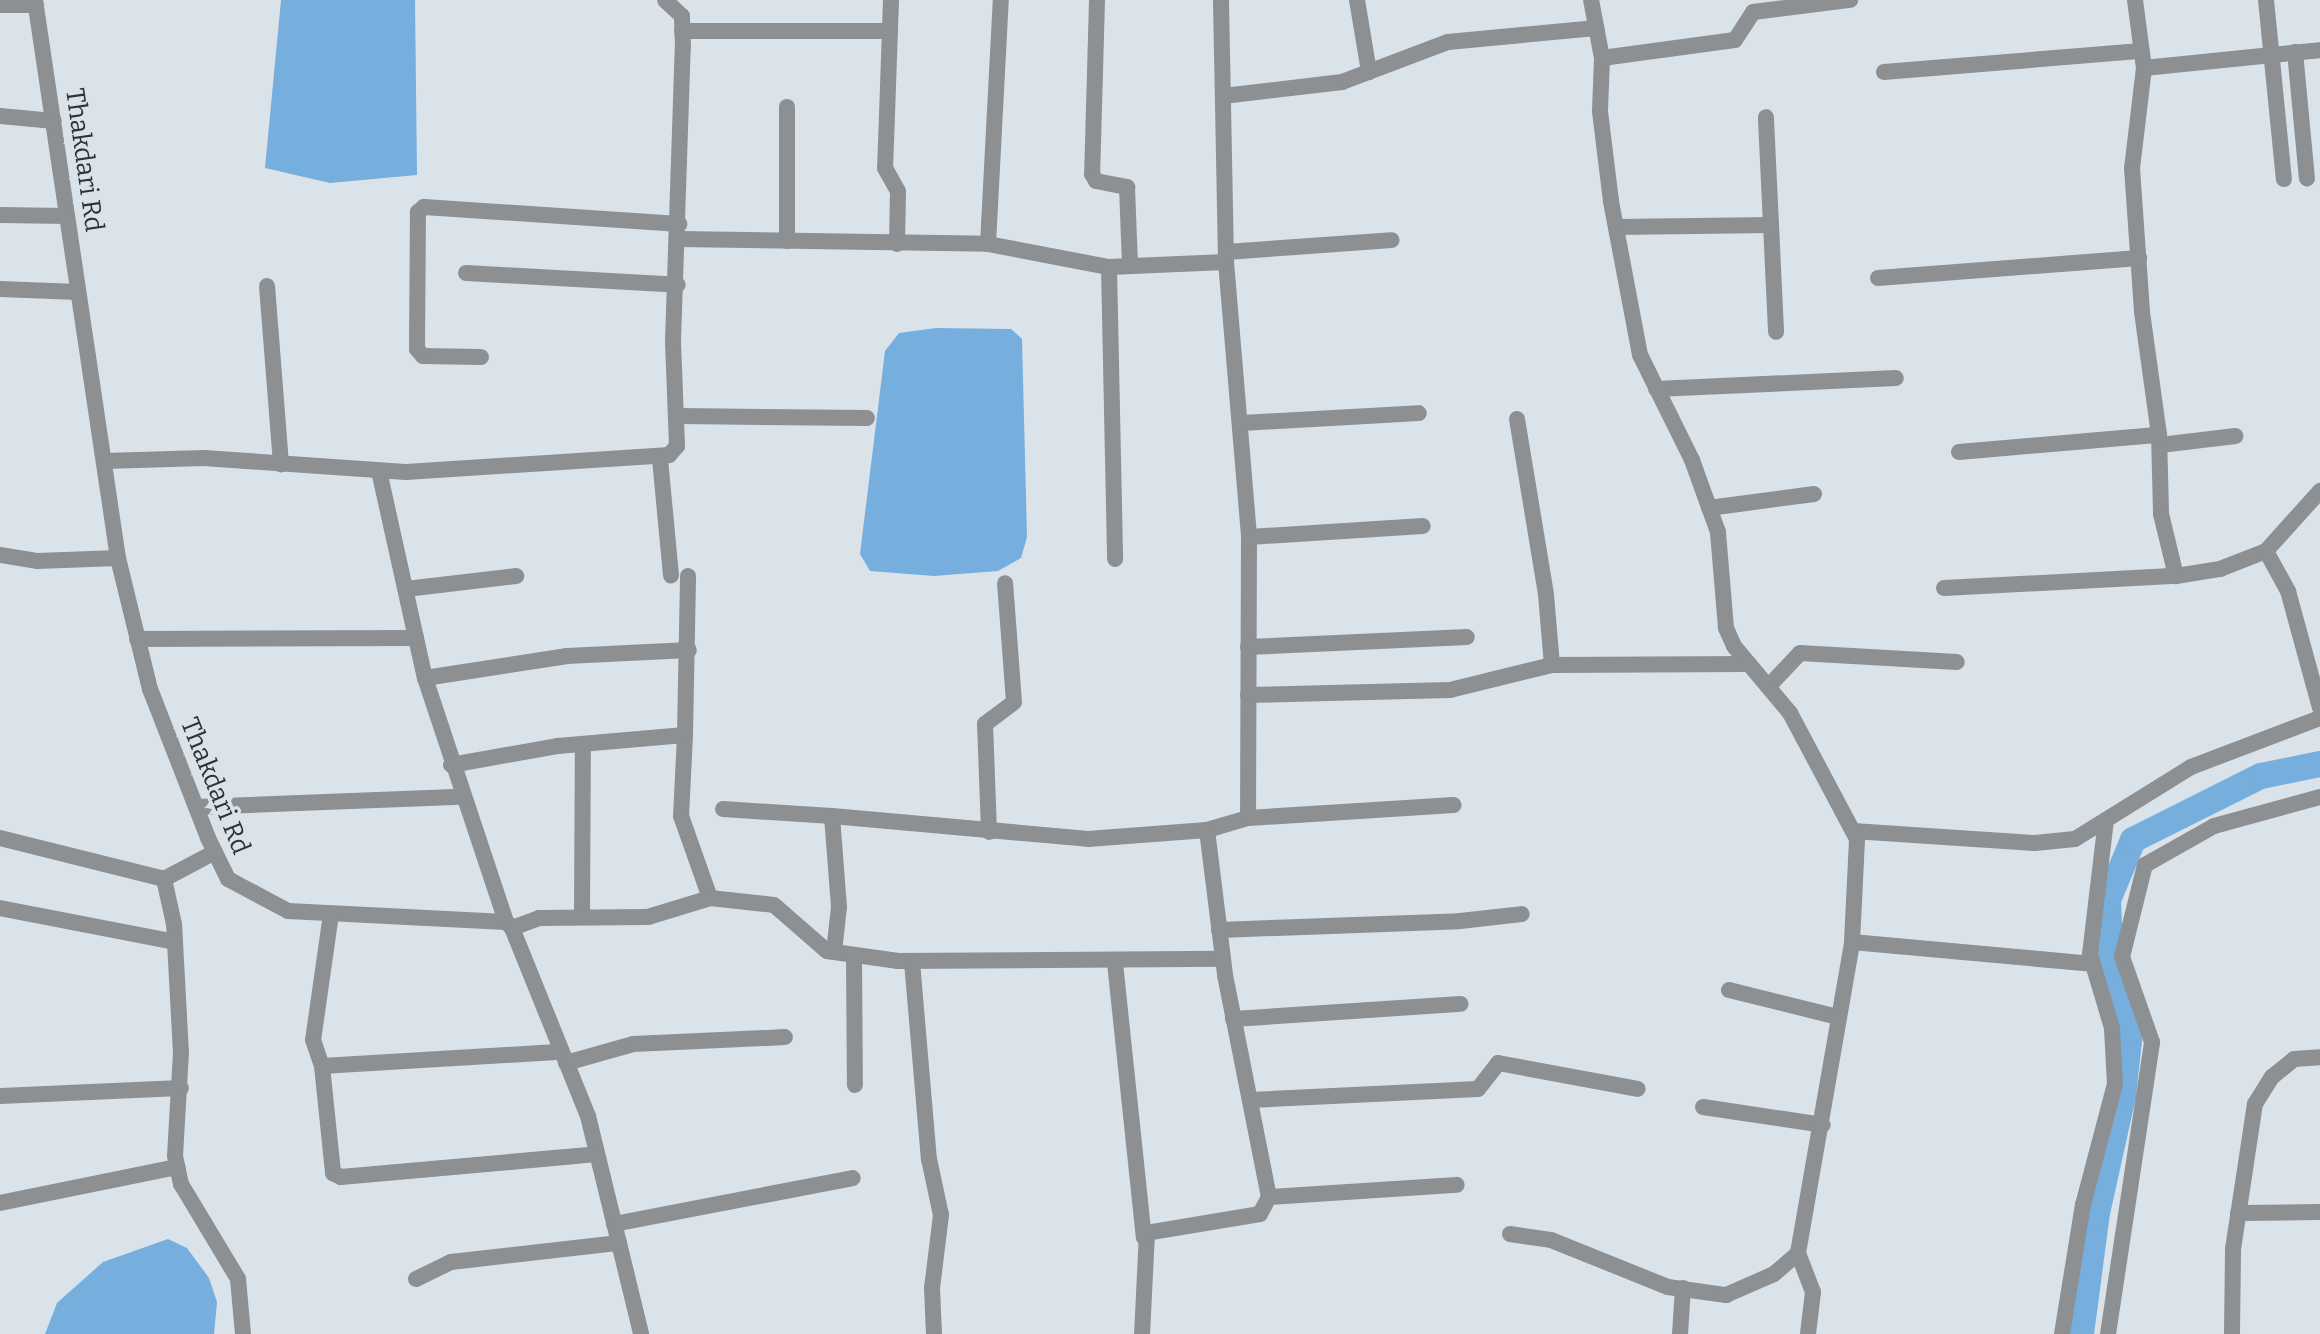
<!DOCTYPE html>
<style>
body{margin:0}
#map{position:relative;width:2320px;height:1334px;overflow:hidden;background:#dbe3ea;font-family:Bitter,serif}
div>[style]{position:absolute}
.water>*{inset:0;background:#76aedd}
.canal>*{height:26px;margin:-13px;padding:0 13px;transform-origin:13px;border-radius:13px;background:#76aedd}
.minor>*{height:16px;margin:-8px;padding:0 8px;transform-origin:8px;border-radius:8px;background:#8d9093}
span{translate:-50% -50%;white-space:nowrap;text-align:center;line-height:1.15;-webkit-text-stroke:7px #dbe3ea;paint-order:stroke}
.street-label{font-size:26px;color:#303336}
</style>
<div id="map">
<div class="water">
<i style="clip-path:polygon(281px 0,415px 0,417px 175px,330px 183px,265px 168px)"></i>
<i style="clip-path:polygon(936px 328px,1011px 329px,1022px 339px,1027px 537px,1021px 558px,998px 571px,934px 576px,870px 571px,860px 554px,885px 351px,899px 333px)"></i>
<i style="clip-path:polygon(168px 1239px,187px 1248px,209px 1278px,217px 1302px,214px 1334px,45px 1334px,57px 1303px,103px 1262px)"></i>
</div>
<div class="canal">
<i style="left:2081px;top:1334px;width:122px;rotate:-82.5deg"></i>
<i style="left:2097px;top:1213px;width:120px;rotate:-77.5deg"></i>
<i style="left:2123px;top:1096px;width:64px;rotate:-83.8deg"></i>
<i style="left:2130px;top:1032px;width:66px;rotate:-106.8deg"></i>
<i style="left:2111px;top:969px;width:69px;rotate:-92.5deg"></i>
<i style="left:2108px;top:900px;width:65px;rotate:-67.4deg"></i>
<i style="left:2133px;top:840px;width:143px;rotate:-26.6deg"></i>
<i style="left:2261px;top:776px;width:60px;rotate:-11.5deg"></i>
</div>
<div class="minor">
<i style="left:35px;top:0;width:564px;rotate:81.54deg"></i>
<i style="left:118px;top:558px;width:135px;rotate:76.3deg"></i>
<i style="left:150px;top:689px;width:160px;rotate:68.7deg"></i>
<i style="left:208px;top:838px;width:46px;rotate:64deg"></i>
<i style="left:228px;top:879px;width:68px;rotate:28.1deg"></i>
<i style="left:288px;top:911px;width:218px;rotate:2.9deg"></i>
<i style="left:506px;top:922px;width:8px;rotate:45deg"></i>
<i style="left:512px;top:928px;width:203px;rotate:68deg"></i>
<i style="left:588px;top:1116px;width:224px;rotate:76.3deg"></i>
<i style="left:891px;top:0;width:168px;rotate:92deg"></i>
<i style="left:885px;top:168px;width:26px;rotate:61deg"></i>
<i style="left:898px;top:191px;width:53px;rotate:91.1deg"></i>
<i style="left:1097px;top:0;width:174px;rotate:91.6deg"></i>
<i style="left:1092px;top:174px;width:8px;rotate:60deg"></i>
<i style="left:1096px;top:181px;width:32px;rotate:11deg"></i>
<i style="left:1127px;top:187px;width:79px;rotate:87.8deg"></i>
<i style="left:1221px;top:0;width:262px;rotate:88.9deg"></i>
<i style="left:1226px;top:262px;width:276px;rotate:85.2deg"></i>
<i style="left:1249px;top:537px;width:281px;rotate:90.2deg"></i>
<i style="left:1357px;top:0;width:73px;rotate:80.5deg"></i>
<i style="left:2135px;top:0;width:69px;rotate:82.5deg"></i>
<i style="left:2144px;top:68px;width:101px;rotate:96.8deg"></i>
<i style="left:2132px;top:168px;width:144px;rotate:86deg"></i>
<i style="left:2142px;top:312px;width:124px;rotate:82.1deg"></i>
<i style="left:2159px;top:435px;width:79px;rotate:88.5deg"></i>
<i style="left:2161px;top:514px;width:64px;rotate:76.4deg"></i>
<i style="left:2176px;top:576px;width:45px;rotate:-9deg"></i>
<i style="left:2220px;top:569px;width:49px;rotate:-21.4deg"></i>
<i style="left:2266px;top:551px;width:81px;rotate:-48deg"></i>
<i style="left:2266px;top:0;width:180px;rotate:84.3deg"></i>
<i style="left:0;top:5px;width:36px"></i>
<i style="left:682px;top:31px;width:208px"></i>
<i style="left:2295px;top:52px;width:127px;rotate:84.6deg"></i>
<i style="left:1602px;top:58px;width:134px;rotate:-7.7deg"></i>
<i style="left:1735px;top:40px;width:33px;rotate:-57deg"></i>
<i style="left:1753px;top:12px;width:98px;rotate:-7.1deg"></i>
<i style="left:2144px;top:68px;width:177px;rotate:-5.8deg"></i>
<i style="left:1884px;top:72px;width:258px;rotate:-4.7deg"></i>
<i style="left:1223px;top:96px;width:120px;rotate:-6.7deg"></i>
<i style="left:1342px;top:82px;width:113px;rotate:-20.7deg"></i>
<i style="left:1448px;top:42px;width:149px;rotate:-5.4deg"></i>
<i style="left:0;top:116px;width:54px;rotate:5.3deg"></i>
<i style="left:0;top:215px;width:67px;rotate:0.9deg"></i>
<i style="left:1771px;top:225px;width:107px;rotate:87.3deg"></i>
<i style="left:1616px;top:227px;width:155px;rotate:-0.7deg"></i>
<i style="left:1771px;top:225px;width:108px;rotate:-92.7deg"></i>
<i style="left:678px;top:239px;width:310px;rotate:0.9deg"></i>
<i style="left:988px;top:244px;width:123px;rotate:10.8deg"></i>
<i style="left:1109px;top:267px;width:117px;rotate:-2.4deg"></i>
<i style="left:787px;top:241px;width:134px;rotate:-90deg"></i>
<i style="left:988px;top:244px;width:244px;rotate:-87deg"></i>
<i style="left:1226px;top:252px;width:166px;rotate:-4.1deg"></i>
<i style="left:1109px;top:267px;width:292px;rotate:88.8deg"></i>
<i style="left:466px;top:273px;width:212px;rotate:3.2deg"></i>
<i style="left:1878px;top:278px;width:262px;rotate:-4.4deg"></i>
<i style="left:267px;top:286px;width:179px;rotate:85.5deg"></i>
<i style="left:0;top:289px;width:78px;rotate:2.2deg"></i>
<i style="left:481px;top:357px;width:58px;rotate:-179deg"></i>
<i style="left:423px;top:356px;width:9px;rotate:-131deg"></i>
<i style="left:417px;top:349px;width:137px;rotate:-89.6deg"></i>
<i style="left:418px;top:212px;width:8px;rotate:-40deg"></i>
<i style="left:424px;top:207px;width:256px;rotate:3.8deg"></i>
<i style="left:1656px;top:389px;width:240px;rotate:-2.6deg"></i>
<i style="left:678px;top:416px;width:189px;rotate:0.6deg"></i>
<i style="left:1517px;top:419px;width:178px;rotate:80.6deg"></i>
<i style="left:1546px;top:595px;width:70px;rotate:85.1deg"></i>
<i style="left:1242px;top:423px;width:177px;rotate:-3.2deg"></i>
<i style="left:2160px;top:445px;width:76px;rotate:-6.8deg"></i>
<i style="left:1959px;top:452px;width:201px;rotate:-4.9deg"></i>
<i style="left:660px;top:459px;width:117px;rotate:84.6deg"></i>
<i style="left:104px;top:461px;width:100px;rotate:-1.7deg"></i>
<i style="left:204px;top:458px;width:202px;rotate:4deg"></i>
<i style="left:406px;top:472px;width:264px;rotate:-3.7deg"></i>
<i style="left:669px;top:455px;width:12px;rotate:-48deg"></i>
<i style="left:677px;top:446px;width:105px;rotate:-92.2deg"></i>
<i style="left:673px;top:341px;width:294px;rotate:-88.1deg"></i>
<i style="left:683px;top:47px;width:31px;rotate:-92deg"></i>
<i style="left:682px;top:16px;width:23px;rotate:-137deg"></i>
<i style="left:379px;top:471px;width:212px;rotate:77.5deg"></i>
<i style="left:425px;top:678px;width:257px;rotate:71.6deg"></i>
<i style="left:1709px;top:508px;width:106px;rotate:-7.6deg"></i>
<i style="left:1249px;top:537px;width:174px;rotate:-3.6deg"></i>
<i style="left:2266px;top:551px;width:46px;rotate:61.2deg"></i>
<i style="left:2288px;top:591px;width:121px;rotate:74.7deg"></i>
<i style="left:0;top:555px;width:37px;rotate:9deg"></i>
<i style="left:37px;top:561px;width:81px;rotate:-2.1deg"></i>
<i style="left:1944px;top:588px;width:232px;rotate:-3deg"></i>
<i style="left:406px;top:589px;width:111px;rotate:-6.7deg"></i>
<i style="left:137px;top:639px;width:279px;rotate:-0.2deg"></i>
<i style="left:1248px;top:647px;width:219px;rotate:-2.6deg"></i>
<i style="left:425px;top:678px;width:144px;rotate:-8.8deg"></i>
<i style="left:567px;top:656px;width:122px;rotate:-2.8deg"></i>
<i style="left:1769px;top:686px;width:45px;rotate:-46.8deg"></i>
<i style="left:1800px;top:653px;width:157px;rotate:3.3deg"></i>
<i style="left:1248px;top:695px;width:202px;rotate:-1.4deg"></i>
<i style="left:1450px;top:690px;width:105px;rotate:-13.8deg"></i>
<i style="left:1552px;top:665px;width:197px;rotate:-0.3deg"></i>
<i style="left:685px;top:735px;width:81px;rotate:92.8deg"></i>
<i style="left:681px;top:816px;width:87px;rotate:70.5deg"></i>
<i style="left:451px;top:765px;width:109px;rotate:-10.1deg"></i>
<i style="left:558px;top:746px;width:127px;rotate:-5deg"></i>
<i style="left:685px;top:735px;width:159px;rotate:-88.9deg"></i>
<i style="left:196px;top:807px;width:265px;rotate:-2.2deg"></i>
<i style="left:723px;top:809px;width:109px;rotate:3.7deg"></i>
<i style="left:1207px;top:830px;width:43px;rotate:-16.3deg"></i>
<i style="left:1248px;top:818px;width:206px;rotate:-3.6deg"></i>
<i style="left:1853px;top:831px;width:182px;rotate:3.8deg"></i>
<i style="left:2035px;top:843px;width:40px;rotate:-5.7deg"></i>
<i style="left:2075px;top:839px;width:137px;rotate:-31.8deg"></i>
<i style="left:2191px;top:767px;width:138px;rotate:-20.8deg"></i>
<i style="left:989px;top:832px;width:108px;rotate:-92.1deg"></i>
<i style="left:985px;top:724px;width:36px;rotate:-37deg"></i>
<i style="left:1014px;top:702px;width:119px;rotate:-94.3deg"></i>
<i style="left:0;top:838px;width:169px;rotate:14deg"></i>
<i style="left:215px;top:852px;width:58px;rotate:152.1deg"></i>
<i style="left:164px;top:879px;width:46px;rotate:77.5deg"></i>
<i style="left:174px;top:924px;width:128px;rotate:86.9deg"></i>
<i style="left:181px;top:1052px;width:104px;rotate:93.3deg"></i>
<i style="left:175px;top:1156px;width:29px;rotate:78deg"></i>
<i style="left:181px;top:1184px;width:111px;rotate:59deg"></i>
<i style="left:238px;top:1279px;width:55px;rotate:84.8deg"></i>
<i style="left:0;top:908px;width:178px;rotate:11deg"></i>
<i style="left:331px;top:914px;width:127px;rotate:98.1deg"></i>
<i style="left:313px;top:1040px;width:28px;rotate:71deg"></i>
<i style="left:322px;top:1066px;width:108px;rotate:84.1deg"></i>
<i style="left:333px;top:1173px;width:9px;rotate:27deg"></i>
<i style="left:341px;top:1177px;width:257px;rotate:-5.1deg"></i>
<i style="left:582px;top:915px;width:171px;rotate:-89.7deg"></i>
<i style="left:512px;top:928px;width:29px;rotate:-20deg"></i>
<i style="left:539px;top:918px;width:109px;rotate:-0.5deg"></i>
<i style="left:648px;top:917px;width:65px;rotate:-17deg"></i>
<i style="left:710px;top:898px;width:64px;rotate:6.2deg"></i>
<i style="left:774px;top:905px;width:70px;rotate:41deg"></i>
<i style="left:827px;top:951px;width:72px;rotate:8deg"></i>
<i style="left:898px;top:961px;width:325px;rotate:-0.4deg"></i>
<i style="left:1219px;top:930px;width:241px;rotate:-2.1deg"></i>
<i style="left:1460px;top:921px;width:62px;rotate:-6.4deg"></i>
<i style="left:1852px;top:942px;width:241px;rotate:5.2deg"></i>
<i style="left:834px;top:952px;width:45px;rotate:-83.7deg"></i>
<i style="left:839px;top:907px;width:91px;rotate:-94.4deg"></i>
<i style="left:832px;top:816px;width:257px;rotate:5.1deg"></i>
<i style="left:1088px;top:839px;width:119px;rotate:-4.3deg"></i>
<i style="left:1207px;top:830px;width:146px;rotate:82.9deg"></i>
<i style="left:1225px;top:975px;width:226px;rotate:78.8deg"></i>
<i style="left:1269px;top:1197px;width:19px;rotate:118deg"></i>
<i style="left:1260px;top:1214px;width:115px;rotate:170.5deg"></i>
<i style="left:1147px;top:1233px;width:101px;rotate:92.8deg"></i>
<i style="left:854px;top:956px;width:129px;rotate:89.6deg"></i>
<i style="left:912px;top:962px;width:198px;rotate:85.1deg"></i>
<i style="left:929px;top:1159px;width:57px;rotate:77.9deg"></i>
<i style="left:941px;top:1215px;width:74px;rotate:97deg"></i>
<i style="left:932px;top:1288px;width:46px;rotate:87.5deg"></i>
<i style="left:1115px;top:963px;width:276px;rotate:84deg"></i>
<i style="left:1729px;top:990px;width:112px;rotate:13.9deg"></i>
<i style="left:1233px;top:1019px;width:228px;rotate:-3.8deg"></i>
<i style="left:566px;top:1063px;width:70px;rotate:-15.8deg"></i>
<i style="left:633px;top:1044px;width:152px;rotate:-2.6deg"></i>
<i style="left:322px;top:1066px;width:239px;rotate:-3.4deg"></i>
<i style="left:0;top:1096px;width:181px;rotate:-2.5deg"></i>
<i style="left:1251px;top:1100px;width:227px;rotate:-2.8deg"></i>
<i style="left:1478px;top:1089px;width:33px;rotate:-52deg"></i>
<i style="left:1498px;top:1063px;width:142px;rotate:10.5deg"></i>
<i style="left:1703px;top:1107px;width:121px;rotate:8.5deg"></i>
<i style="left:1269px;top:1197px;width:188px;rotate:-3.7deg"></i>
<i style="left:0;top:1203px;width:181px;rotate:-11.5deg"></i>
<i style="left:2238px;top:1213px;width:81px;rotate:-0.7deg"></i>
<i style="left:614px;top:1224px;width:243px;rotate:-10.9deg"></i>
<i style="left:1510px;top:1234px;width:41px;rotate:8.3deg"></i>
<i style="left:1551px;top:1240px;width:126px;rotate:21.9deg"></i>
<i style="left:1668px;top:1287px;width:59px;rotate:7.9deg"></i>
<i style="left:1726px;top:1295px;width:52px;rotate:-23.6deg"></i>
<i style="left:1774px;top:1274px;width:32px;rotate:-41deg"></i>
<i style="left:1798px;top:1253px;width:316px;rotate:-80.1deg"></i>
<i style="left:1852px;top:942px;width:103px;rotate:-87.2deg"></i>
<i style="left:1857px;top:839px;width:143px;rotate:-118deg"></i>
<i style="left:1790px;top:713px;width:87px;rotate:-129.9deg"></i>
<i style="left:1734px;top:646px;width:20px;rotate:-114deg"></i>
<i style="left:1726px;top:628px;width:96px;rotate:-94.8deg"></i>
<i style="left:1718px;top:532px;width:77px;rotate:-109.9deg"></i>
<i style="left:1692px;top:460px;width:117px;rotate:-116.3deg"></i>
<i style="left:1640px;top:355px;width:157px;rotate:-100.7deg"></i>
<i style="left:1611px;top:201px;width:91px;rotate:-97deg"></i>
<i style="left:1600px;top:111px;width:53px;rotate:-87.8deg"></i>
<i style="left:1602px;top:58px;width:59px;rotate:-100.7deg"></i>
<i style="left:1798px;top:1253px;width:42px;rotate:69deg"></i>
<i style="left:1813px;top:1292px;width:42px;rotate:96.8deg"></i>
<i style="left:416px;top:1279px;width:39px;rotate:-26deg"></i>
<i style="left:451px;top:1262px;width:169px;rotate:-6.5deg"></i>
<i style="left:1680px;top:1334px;width:46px;rotate:-86.3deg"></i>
<i style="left:2062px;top:1334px;width:131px;rotate:-80.8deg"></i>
<i style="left:2083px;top:1205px;width:125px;rotate:-75.2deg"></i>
<i style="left:2115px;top:1084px;width:56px;rotate:-93.1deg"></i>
<i style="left:2112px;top:1028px;width:77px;rotate:-106.6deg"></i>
<i style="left:2090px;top:954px;width:135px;rotate:-83.2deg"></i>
<i style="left:2108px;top:1334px;width:295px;rotate:-81.4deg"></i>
<i style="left:2152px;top:1042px;width:90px;rotate:-109.4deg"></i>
<i style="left:2122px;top:957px;width:95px;rotate:-76deg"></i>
<i style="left:2145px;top:865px;width:79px;rotate:-29.5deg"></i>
<i style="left:2214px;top:826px;width:110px;rotate:-15.3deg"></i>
<i style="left:2232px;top:1334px;width:85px;rotate:-89.3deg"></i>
<i style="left:2233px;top:1249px;width:147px;rotate:-81.4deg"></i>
<i style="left:2255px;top:1104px;width:32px;rotate:-58deg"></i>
<i style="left:2272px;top:1077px;width:28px;rotate:-39deg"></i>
<i style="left:2294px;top:1059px;width:26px;rotate:-4deg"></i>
</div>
<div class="street-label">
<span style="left:84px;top:160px;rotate:82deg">Thakdari Rd</span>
<span style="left:215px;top:786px;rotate:68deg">Thakdari Rd</span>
</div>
</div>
